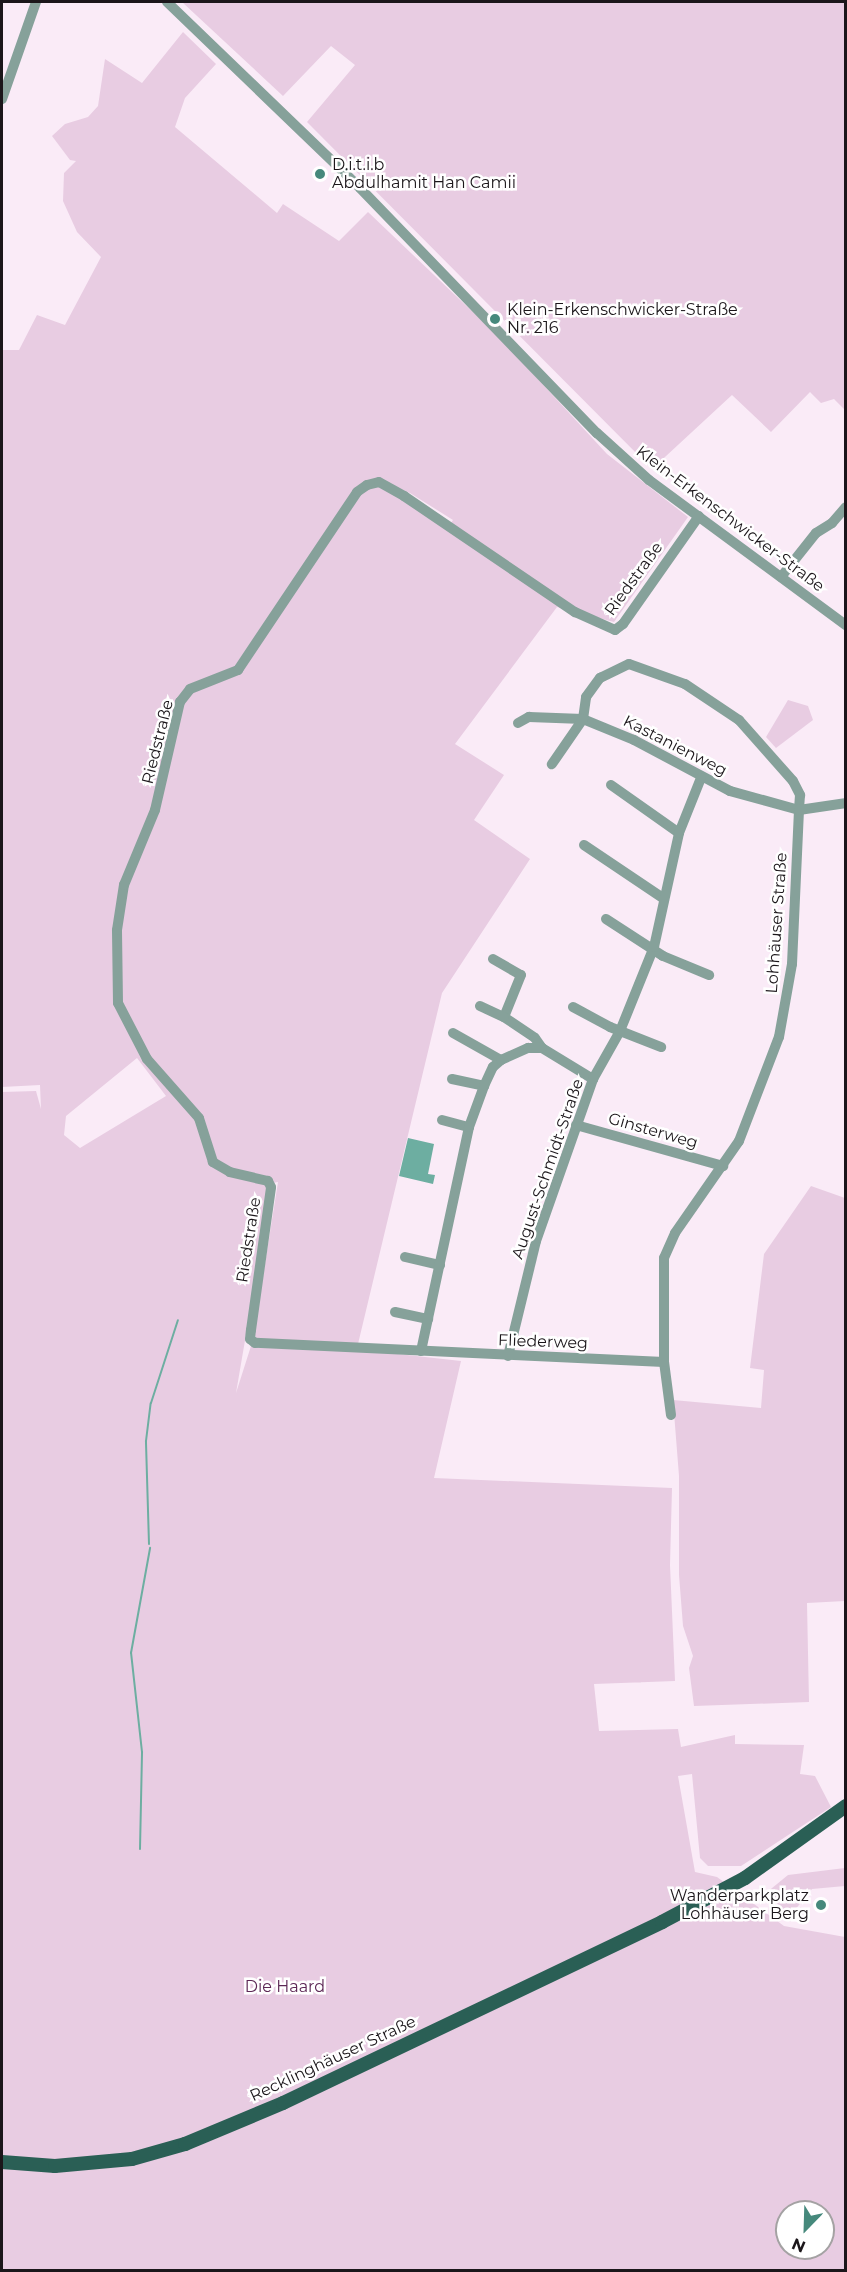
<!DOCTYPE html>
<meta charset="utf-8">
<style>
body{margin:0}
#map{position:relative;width:847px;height:2272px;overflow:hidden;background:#faebf7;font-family:Montserrat,sans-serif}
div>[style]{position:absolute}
.green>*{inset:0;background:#e8cce2}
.water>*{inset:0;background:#6daea1}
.stream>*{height:2px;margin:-1px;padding:0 1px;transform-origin:1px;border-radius:1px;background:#6daea1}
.minor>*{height:10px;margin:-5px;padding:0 5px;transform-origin:5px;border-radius:5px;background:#86a19a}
.major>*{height:14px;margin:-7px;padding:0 7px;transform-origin:7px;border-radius:7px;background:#2a5f55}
.dots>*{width:16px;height:16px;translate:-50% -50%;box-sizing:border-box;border:3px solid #fff;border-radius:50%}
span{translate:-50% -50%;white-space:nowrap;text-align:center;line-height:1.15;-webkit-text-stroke:5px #fff;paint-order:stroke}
.poi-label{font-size:16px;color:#1b161a}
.left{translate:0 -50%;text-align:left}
.right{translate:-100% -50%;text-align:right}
.street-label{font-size:16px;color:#1b161a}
.park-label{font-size:16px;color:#5c2755}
.frame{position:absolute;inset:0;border:3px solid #1b161a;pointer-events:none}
.north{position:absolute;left:775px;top:2200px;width:60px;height:60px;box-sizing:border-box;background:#fff;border:2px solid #a4a2a3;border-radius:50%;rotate:203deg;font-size:16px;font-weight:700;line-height:24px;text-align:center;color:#1b161a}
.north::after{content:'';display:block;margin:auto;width:21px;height:27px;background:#46897c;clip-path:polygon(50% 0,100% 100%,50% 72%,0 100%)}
</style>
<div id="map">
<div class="green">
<i style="clip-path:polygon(182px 2px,845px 2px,845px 410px,834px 399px,821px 403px,810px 392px,771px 432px,732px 395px,652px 469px,307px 122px,355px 65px,331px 46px,283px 96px)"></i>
<i style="clip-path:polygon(evenodd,183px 32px,216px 64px,185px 98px,175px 127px,277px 213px,283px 204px,339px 241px,368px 212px,498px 336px,607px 454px,688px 517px,614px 622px,557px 607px,455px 744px,504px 775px,474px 820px,530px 859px,442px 993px,358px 1344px,257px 1340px,254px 1333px,278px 1182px,272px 1183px,236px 1393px,251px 1346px,389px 1353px,461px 1361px,434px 1478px,672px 1488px,670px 1565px,675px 1681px,594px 1684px,599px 1731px,678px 1729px,681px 1747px,735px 1735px,735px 1744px,804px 1745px,800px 1774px,815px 1776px,831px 1807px,741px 1866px,708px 1866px,700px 1858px,692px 1774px,678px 1776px,695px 1872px,717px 1877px,784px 1926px,845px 1937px,845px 2270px,2px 2270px,2px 1092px,36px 1091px,41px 1109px,40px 1085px,2px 1087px,2px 350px,19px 350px,37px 315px,65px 325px,101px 257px,77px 232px,63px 201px,64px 173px,76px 161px,70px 160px,52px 136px,65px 124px,88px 117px,98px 106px,105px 59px,142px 83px,183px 32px,374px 479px,410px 493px,453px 520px,448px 527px,374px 479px,183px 32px,137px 1058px,166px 1096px,80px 1148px,64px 1135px,66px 1116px,137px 1058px,183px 32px,787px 2212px,823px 2212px,823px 2248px,787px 2248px,787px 2212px)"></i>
<i style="clip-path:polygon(788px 700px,808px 706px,813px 720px,776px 748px,766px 737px)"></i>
<i style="clip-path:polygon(811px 1186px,845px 1198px,845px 1601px,807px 1603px,809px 1702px,694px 1706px,689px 1668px,693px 1656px,683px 1626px,679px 1575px,679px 1476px,673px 1400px,761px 1408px,764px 1370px,750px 1368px,764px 1254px)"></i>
<i style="clip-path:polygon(845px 1868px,845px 1886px,812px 1889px,790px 1916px,766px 1893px,788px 1875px)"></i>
</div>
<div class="water">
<i style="clip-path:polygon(408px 1138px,434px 1144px,428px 1174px,435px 1175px,433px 1184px,399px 1176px)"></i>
</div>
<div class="stream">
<i style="left:149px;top:1544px;width:103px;rotate:-91.7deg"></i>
<i style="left:146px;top:1441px;width:38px;rotate:-83deg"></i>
<i style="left:151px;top:1403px;width:87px;rotate:-72deg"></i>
<i style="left:140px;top:1849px;width:97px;rotate:-88.8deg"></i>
<i style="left:142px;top:1752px;width:100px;rotate:-96.3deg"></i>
<i style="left:131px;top:1653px;width:107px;rotate:-79.7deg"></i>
</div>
<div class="minor">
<i style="left:167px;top:2px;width:268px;rotate:43.9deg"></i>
<i style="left:360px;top:188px;width:341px;rotate:46deg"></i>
<i style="left:597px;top:433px;width:70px;rotate:42.1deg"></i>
<i style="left:649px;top:480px;width:245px;rotate:36.4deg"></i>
<i style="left:2px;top:99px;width:103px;rotate:-70.7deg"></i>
<i style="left:781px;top:577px;width:56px;rotate:-51.5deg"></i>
<i style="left:816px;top:533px;width:19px;rotate:-32deg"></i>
<i style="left:832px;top:523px;width:21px;rotate:-49deg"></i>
<i style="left:629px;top:664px;width:59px;rotate:19.7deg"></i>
<i style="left:685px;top:684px;width:65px;rotate:33.7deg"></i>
<i style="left:739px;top:720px;width:81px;rotate:48.5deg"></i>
<i style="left:793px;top:781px;width:16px;rotate:63deg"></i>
<i style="left:800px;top:795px;width:15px;rotate:94deg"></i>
<i style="left:799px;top:810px;width:72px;rotate:-164.6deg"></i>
<i style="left:730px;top:791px;width:109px;rotate:-152deg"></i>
<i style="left:634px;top:740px;width:55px;rotate:-157.6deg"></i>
<i style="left:583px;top:719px;width:22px;rotate:-82deg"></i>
<i style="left:586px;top:697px;width:24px;rotate:-54deg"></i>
<i style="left:600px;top:678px;width:32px;rotate:-26deg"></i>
<i style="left:518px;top:723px;width:13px;rotate:-29deg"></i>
<i style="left:529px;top:717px;width:54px;rotate:2.1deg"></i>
<i style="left:583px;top:719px;width:55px;rotate:124.6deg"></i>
<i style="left:611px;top:785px;width:83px;rotate:35.2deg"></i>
<i style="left:584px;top:845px;width:95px;rotate:33.9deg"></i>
<i style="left:606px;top:919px;width:68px;rotate:33deg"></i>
<i style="left:663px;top:956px;width:50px;rotate:22.4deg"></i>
<i style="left:493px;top:959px;width:32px;rotate:30deg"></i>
<i style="left:521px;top:975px;width:45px;rotate:112deg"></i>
<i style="left:504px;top:1017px;width:37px;rotate:34deg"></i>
<i style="left:535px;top:1038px;width:12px;rotate:55deg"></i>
<i style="left:542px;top:1048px;width:60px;rotate:31.3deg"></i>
<i style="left:480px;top:1006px;width:26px;rotate:25deg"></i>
<i style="left:573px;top:1007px;width:42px;rotate:28.4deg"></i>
<i style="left:610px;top:1027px;width:55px;rotate:21.4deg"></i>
<i style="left:453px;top:1033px;width:55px;rotate:29.4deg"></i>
<i style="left:452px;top:1079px;width:33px;rotate:12deg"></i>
<i style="left:442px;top:1120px;width:28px;rotate:15deg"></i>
<i style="left:576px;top:1125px;width:153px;rotate:15.6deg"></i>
<i style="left:405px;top:1257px;width:36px;rotate:13deg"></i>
<i style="left:395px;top:1312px;width:34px;rotate:12deg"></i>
<i style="left:421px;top:1351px;width:229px;rotate:-77.9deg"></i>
<i style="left:469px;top:1127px;width:44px;rotate:-69.9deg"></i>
<i style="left:484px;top:1086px;width:21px;rotate:-65deg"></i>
<i style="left:493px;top:1067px;width:11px;rotate:-41deg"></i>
<i style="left:501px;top:1060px;width:30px;rotate:-24deg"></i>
<i style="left:528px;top:1048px;width:14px"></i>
<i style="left:508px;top:1356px;width:118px;rotate:-76.3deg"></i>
<i style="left:536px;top:1241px;width:172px;rotate:-70.6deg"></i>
<i style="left:593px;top:1079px;width:55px;rotate:-60.6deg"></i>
<i style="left:620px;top:1031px;width:91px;rotate:-68deg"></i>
<i style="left:654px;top:947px;width:117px;rotate:-77.6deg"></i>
<i style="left:679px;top:833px;width:59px;rotate:-68.2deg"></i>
<i style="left:664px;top:1362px;width:409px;rotate:-177.3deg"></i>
<i style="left:255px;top:1343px;width:6px;rotate:-141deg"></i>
<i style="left:250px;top:1339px;width:9px;rotate:-84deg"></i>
<i style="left:251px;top:1330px;width:144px;rotate:-82deg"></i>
<i style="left:271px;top:1187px;width:7px;rotate:-117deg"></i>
<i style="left:268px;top:1181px;width:39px;rotate:-167deg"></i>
<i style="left:230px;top:1172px;width:20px;rotate:-150deg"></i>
<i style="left:213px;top:1162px;width:46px;rotate:-107.7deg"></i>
<i style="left:199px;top:1118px;width:79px;rotate:-131.4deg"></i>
<i style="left:147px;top:1059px;width:63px;rotate:-117.4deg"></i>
<i style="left:118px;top:1003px;width:73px;rotate:-90.8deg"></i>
<i style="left:117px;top:930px;width:46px;rotate:-81.2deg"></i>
<i style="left:124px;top:885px;width:81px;rotate:-67.5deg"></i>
<i style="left:155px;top:810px;width:111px;rotate:-77deg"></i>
<i style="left:180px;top:702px;width:16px;rotate:-52deg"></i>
<i style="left:190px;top:689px;width:52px;rotate:-21.6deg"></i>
<i style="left:238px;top:670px;width:214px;rotate:-56.2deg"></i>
<i style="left:357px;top:492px;width:12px;rotate:-35deg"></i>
<i style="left:367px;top:485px;width:12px;rotate:-14deg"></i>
<i style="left:379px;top:482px;width:29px;rotate:29deg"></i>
<i style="left:404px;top:496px;width:207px;rotate:34.2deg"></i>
<i style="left:575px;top:612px;width:44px;rotate:24.2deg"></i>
<i style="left:615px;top:630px;width:10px;rotate:-37deg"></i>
<i style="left:623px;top:624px;width:132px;rotate:-54.9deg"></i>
<i style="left:671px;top:1415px;width:53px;rotate:-97.5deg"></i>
<i style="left:664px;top:1362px;width:104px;rotate:-90deg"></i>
<i style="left:664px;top:1258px;width:27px;rotate:-66deg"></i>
<i style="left:675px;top:1233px;width:112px;rotate:-55.2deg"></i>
<i style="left:739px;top:1141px;width:111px;rotate:-69deg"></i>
<i style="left:779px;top:1037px;width:74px;rotate:-79.9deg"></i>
<i style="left:792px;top:964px;width:154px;rotate:-87.4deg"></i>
<i style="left:799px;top:810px;width:48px;rotate:-8.5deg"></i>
</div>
<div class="major">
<i style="left:2px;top:2162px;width:53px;rotate:4.3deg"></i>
<i style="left:55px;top:2166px;width:77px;rotate:-5.2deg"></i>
<i style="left:132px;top:2159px;width:55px;rotate:-15.8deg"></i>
<i style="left:185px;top:2144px;width:106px;rotate:-22.7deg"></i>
<i style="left:283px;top:2103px;width:420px;rotate:-25.5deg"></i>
<i style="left:662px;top:1922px;width:94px;rotate:-27.9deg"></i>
<i style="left:745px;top:1878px;width:124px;rotate:-35.5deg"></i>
</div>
<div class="dots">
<i style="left:320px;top:174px;background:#46897c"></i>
<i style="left:495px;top:319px;background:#46897c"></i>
<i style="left:821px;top:1905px;background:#46897c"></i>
</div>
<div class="poi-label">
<span class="left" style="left:332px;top:174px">D.i.t.i.b<br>Abdulhamit Han Camii</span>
<span class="left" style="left:507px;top:319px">Klein-Erkenschwicker-Straße<br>Nr. 216</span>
<span class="right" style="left:809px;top:1905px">Wanderparkplatz<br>Lohhäuser Berg</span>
</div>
<div class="street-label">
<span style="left:730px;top:519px;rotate:37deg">Klein-Erkenschwicker-Straße</span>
<span style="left:634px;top:579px;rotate:-54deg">Riedstraße</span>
<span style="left:158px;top:742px;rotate:-76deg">Riedstraße</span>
<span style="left:675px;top:746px;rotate:27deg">Kastanienweg</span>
<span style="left:777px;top:923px;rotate:-86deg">Lohhäuser Straße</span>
<span style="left:653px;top:1131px;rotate:16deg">Ginsterweg</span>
<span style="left:548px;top:1169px;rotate:-71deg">August-Schmidt-Straße</span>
<span style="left:249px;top:1240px;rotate:-81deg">Riedstraße</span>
<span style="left:543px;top:1342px;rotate:2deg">Fliederweg</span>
<span style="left:333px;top:2059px;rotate:-25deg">Recklinghäuser Straße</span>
</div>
<div class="park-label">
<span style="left:285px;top:1987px">Die Haard</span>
</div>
<div class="frame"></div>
<div class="north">N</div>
</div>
